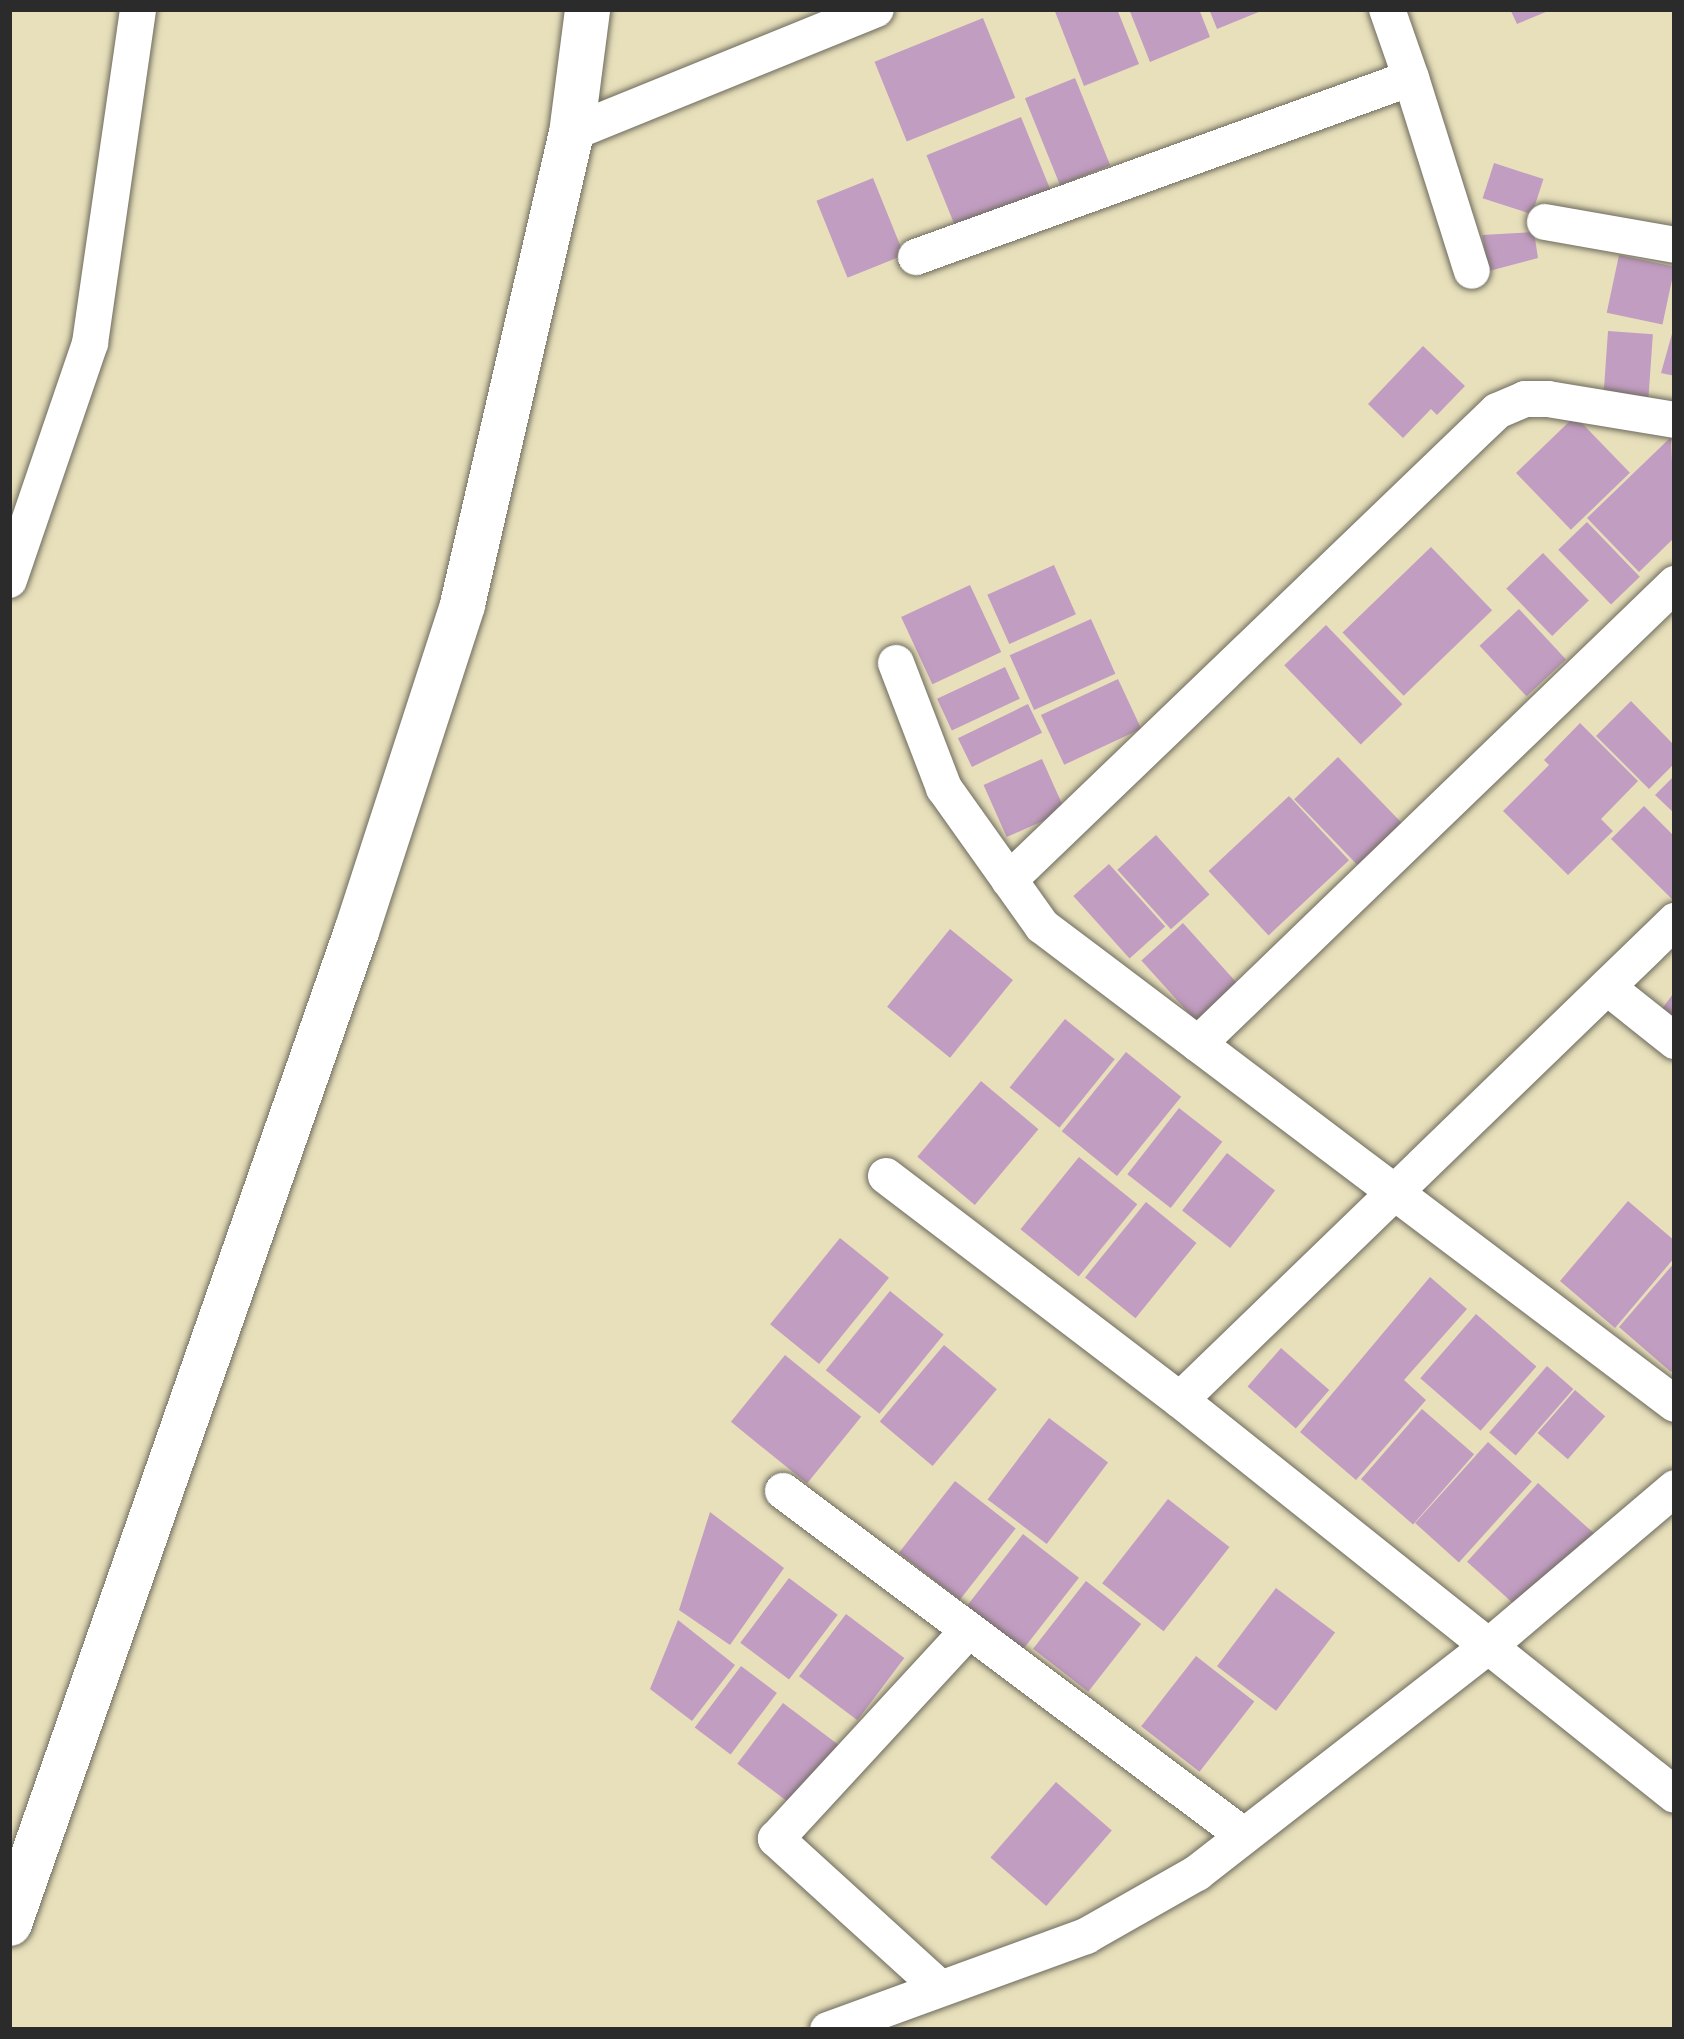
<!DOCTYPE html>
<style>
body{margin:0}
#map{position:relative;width:1684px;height:2039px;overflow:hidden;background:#e8e0bb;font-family:Sriracha,sans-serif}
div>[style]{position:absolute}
.building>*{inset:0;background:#c29dc2;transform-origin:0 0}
.roads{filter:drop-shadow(0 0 3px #6d6a5d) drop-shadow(0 0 3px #6d6a5d)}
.minor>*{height:36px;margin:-18px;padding:0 18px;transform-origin:18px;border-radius:18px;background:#fff}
.tertiary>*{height:45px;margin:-22.5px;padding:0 22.5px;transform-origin:22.5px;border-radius:22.5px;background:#fff}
span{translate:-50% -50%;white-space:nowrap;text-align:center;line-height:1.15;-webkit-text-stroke:10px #f6f6f2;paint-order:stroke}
.frame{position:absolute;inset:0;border:12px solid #2b2b2b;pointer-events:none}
</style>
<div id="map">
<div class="building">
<i style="clip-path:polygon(1054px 9px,1117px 9px,1139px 64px,1084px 86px)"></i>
<i style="clip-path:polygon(1129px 9px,1199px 9px,1210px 37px,1150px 62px)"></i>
<i style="clip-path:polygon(1209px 9px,1266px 9px,1217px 29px)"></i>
<i style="clip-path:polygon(1510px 9px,1553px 9px,1517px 24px)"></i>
<i style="left:983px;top:18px;width:86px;height:117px;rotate:68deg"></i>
<i style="left:1075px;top:78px;width:94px;height:54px;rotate:68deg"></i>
<i style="left:1021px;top:117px;width:86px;height:102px;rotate:68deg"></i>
<i style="left:1494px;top:163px;width:52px;height:37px;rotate:18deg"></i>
<i style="left:873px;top:178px;width:83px;height:61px;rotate:68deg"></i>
<i style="clip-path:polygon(1534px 232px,1538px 258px,1489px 271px,1482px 235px)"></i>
<i style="left:1619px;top:255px;width:57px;height:59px;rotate:12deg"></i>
<i style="clip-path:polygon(1675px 323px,1675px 376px,1661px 373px)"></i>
<i style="left:1608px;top:331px;width:45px;height:66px;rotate:4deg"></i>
<i style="clip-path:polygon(1423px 346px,1465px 386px,1437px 415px,1431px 409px,1403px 438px,1368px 404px)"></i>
<i style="left:1575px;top:416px;width:79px;height:82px;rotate:46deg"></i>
<i style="clip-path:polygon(1671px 437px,1675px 537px,1639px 572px,1587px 518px)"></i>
<i style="left:1587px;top:522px;width:76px;height:40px;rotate:46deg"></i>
<i style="left:1431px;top:547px;width:88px;height:123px;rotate:46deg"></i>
<i style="left:1543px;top:553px;width:66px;height:51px;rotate:46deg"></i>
<i style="left:1054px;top:565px;width:54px;height:73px;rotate:66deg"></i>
<i style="left:970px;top:585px;width:74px;height:76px;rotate:65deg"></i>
<i style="left:1519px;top:609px;width:69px;height:54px;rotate:47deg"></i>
<i style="left:1091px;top:619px;width:60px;height:89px;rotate:66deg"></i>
<i style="left:1326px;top:625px;width:110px;height:58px;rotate:46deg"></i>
<i style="left:1005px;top:667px;width:35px;height:75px;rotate:65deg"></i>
<i style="left:1118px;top:679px;width:55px;height:85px;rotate:65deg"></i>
<i style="clip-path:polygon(1631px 701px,1675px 746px,1675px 763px,1649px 789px,1596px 736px)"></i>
<i style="left:1028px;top:704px;width:32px;height:78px;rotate:64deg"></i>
<i style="clip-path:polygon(1580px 723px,1638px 781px,1601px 819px,1613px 831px,1568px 875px,1503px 811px,1549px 765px,1544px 760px)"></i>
<i style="left:1338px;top:757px;width:96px;height:61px;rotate:46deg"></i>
<i style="left:1042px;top:759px;width:57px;height:64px;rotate:66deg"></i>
<i style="clip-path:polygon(1675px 775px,1675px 814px,1655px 795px)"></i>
<i style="left:1289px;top:796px;width:88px;height:110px;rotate:47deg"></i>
<i style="clip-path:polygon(1644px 806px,1675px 837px,1675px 902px,1611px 839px)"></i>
<i style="left:1156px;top:835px;width:80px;height:52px;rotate:48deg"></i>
<i style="left:1109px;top:864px;width:84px;height:48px;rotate:48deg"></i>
<i style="left:1183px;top:923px;width:91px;height:56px;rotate:48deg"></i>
<i style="left:950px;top:929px;width:81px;height:100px;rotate:39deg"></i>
<i style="clip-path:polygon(1675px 991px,1675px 1035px,1654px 1020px)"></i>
<i style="left:1065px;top:1019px;width:64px;height:88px;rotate:39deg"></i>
<i style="left:1126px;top:1052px;width:71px;height:102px;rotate:39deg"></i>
<i style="left:981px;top:1081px;width:75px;height:99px;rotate:40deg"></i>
<i style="left:1179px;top:1108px;width:55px;height:84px;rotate:38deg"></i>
<i style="left:1227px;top:1153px;width:61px;height:73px;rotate:38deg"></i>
<i style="left:1079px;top:1157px;width:75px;height:93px;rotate:39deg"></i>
<i style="clip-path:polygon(1628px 1201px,1675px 1241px,1675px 1257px,1615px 1328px,1560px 1281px)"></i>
<i style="left:1146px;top:1202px;width:65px;height:97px;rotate:39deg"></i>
<i style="left:840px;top:1238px;width:63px;height:111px;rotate:39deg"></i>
<i style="clip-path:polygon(1675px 1262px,1675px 1368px,1671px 1372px,1619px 1327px)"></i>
<i style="clip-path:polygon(1430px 1277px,1467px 1309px,1404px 1380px,1426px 1400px,1356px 1480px,1300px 1432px)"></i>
<i style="left:890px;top:1291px;width:69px;height:102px;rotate:39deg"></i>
<i style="left:1476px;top:1314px;width:80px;height:85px;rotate:41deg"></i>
<i style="left:944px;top:1345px;width:69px;height:100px;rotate:40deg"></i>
<i style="left:1281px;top:1348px;width:64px;height:51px;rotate:41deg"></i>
<i style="left:785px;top:1355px;width:98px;height:86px;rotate:39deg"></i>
<i style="left:1547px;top:1366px;width:35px;height:88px;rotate:41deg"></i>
<i style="left:1575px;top:1390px;width:40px;height:57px;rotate:41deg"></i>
<i style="left:1422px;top:1409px;width:69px;height:93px;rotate:41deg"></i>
<i style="left:1049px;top:1418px;width:74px;height:102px;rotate:37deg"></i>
<i style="left:1488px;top:1442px;width:59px;height:109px;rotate:42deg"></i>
<i style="left:955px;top:1481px;width:77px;height:91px;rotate:38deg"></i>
<i style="left:1538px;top:1483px;width:76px;height:106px;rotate:42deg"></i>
<i style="left:1168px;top:1499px;width:78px;height:107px;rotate:38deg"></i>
<i style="clip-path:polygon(710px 1512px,784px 1568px,730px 1645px,679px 1610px)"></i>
<i style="left:1023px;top:1534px;width:71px;height:97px;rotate:38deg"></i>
<i style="left:789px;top:1578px;width:61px;height:81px;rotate:37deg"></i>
<i style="left:1086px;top:1581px;width:70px;height:86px;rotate:38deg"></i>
<i style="left:1276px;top:1588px;width:74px;height:98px;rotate:37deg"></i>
<i style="left:846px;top:1614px;width:73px;height:78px;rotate:37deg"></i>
<i style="clip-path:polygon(678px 1620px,735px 1665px,692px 1721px,650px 1689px)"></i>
<i style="left:1196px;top:1656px;width:74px;height:89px;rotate:38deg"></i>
<i style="left:741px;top:1666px;width:45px;height:77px;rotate:37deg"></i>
<i style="left:783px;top:1703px;width:76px;height:76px;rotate:37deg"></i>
<i style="left:1056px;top:1782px;width:74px;height:100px;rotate:41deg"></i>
</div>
<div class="roads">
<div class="minor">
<i style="left:1411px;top:78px;width:202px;rotate:72.5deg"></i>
<i style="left:571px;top:133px;width:329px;rotate:-22.1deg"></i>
<i style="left:1545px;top:222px;width:132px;rotate:10deg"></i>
<i style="left:916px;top:257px;width:526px;rotate:-19.88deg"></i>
<i style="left:1411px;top:78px;width:73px;rotate:-109.2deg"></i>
<i style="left:9px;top:580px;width:250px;rotate:-71.1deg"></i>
<i style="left:90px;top:343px;width:337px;rotate:-81.8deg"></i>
<i style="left:896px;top:663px;width:134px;rotate:69deg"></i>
<i style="left:944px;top:788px;width:169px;rotate:54.6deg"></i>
<i style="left:1042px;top:926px;width:793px;rotate:37.06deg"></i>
<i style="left:1009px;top:880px;width:677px;rotate:-43.86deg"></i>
<i style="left:1497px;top:411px;width:30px;rotate:-23deg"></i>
<i style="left:1525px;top:399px;width:23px"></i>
<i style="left:1548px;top:399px;width:129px;rotate:9.4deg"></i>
<i style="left:1607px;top:987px;width:87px;rotate:38.5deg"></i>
<i style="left:1198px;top:1044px;width:663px;rotate:-43.96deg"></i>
<i style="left:886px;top:1176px;width:370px;rotate:37.3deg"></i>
<i style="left:1180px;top:1400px;width:633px;rotate:38.59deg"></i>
<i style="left:1180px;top:1400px;width:689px;rotate:-44.06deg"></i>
<i style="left:783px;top:1491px;width:574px;rotate:36.79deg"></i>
<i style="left:940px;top:1988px;width:222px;rotate:-137.7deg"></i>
<i style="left:776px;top:1839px;width:284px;rotate:-47.3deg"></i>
<i style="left:828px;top:2030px;width:275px;rotate:-20deg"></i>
<i style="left:1086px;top:1936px;width:128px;rotate:-29.6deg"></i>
<i style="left:1197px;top:1873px;width:370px;rotate:-37.9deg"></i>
<i style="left:1489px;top:1646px;width:244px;rotate:-40.3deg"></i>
</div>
<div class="tertiary">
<i style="left:9px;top:1923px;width:1051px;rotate:-70.72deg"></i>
<i style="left:356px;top:931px;width:344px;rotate:-72deg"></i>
<i style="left:462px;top:604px;width:483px;rotate:-77deg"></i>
<i style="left:571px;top:133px;width:125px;rotate:-82.6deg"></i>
</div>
</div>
<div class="frame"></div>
</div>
